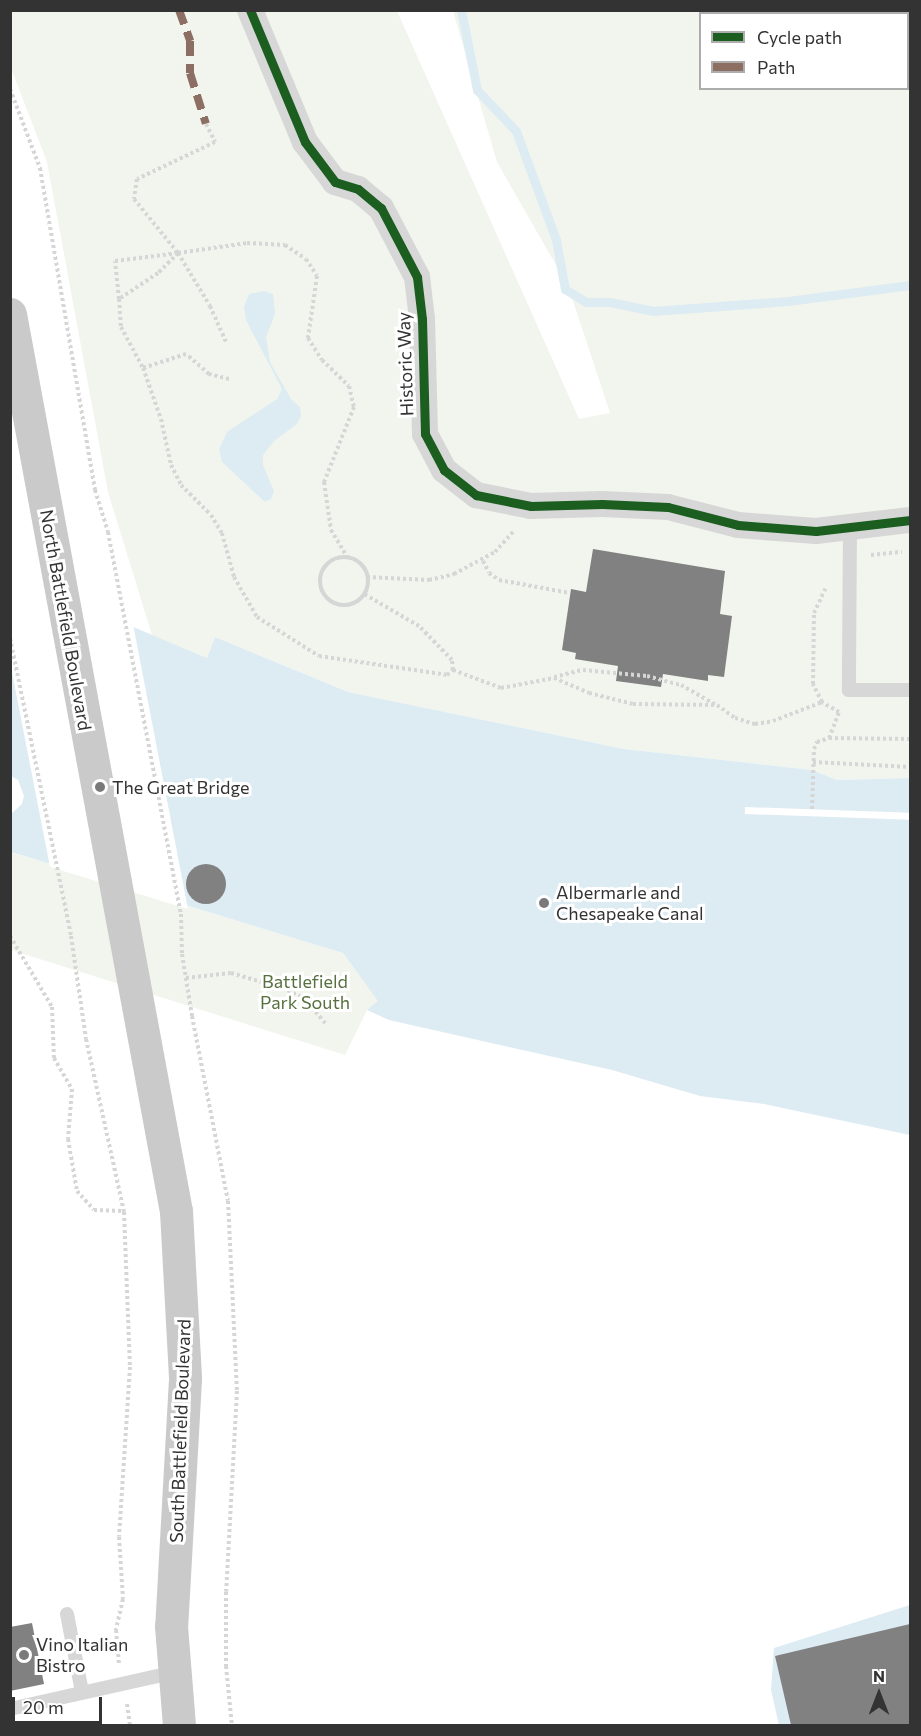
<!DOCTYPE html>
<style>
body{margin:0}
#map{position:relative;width:921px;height:1736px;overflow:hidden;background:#fff;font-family:Commissioner,sans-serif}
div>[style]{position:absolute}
.green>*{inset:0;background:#f1f5ed}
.water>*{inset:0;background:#ddebf3}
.pier>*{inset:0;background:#fff;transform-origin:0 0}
.stream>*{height:9px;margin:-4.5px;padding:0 4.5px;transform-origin:4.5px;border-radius:4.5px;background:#ddebf3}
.building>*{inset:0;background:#818181}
.round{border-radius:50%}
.path>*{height:4px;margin-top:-2px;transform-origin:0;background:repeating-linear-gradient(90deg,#d6d6d6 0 3px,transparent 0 6px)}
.path>.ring{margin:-2px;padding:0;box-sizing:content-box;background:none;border:4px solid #d6d6d6;border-radius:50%}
.service>*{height:14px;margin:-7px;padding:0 7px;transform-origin:7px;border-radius:7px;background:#d7d7d7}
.minor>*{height:26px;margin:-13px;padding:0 13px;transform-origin:13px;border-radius:13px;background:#d7d7d7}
.primary>*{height:33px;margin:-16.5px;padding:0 16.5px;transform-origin:16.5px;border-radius:16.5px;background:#cacaca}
.quiet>*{height:8px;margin-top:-4px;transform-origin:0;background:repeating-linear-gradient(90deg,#8d6e63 0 15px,transparent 0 23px)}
.cycleway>*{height:9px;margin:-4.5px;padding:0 4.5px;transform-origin:4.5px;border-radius:4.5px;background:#1b5e20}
.dots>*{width:16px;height:16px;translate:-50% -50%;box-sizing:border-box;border:3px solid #fff;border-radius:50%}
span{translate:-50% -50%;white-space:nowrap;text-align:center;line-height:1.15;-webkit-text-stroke:6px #fff;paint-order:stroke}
.street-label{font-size:18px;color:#333}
.poi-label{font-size:18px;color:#333}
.left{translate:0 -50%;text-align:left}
.park-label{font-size:18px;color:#56703f}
.frame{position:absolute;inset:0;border:12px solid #333;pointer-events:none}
.legend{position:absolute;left:699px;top:12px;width:210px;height:78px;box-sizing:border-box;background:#fff;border:2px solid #adadad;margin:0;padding:8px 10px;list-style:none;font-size:18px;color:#333}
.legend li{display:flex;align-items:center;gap:12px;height:30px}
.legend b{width:30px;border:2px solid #adadad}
.north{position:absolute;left:849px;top:1664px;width:60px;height:60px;-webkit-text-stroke:4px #fff;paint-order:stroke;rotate:0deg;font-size:16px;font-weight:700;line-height:24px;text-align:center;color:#333}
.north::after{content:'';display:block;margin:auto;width:21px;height:27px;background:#333;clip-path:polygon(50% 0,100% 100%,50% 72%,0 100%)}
.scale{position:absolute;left:12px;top:1697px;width:90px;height:27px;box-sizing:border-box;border:3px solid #333;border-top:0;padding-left:8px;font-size:18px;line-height:21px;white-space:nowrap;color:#333;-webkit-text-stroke:4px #fff;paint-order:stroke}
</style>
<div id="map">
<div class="green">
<i style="clip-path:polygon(evenodd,11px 11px,397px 11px,579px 419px,610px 413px,568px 286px,497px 162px,453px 11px,910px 11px,910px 778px,837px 780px,812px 770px,624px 749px,348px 692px,215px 637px,207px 658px,152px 635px,108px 492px,47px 162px,11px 68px,11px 11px,700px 14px,908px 14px,908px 88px,700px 88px,700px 14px)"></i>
<i style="clip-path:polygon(10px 852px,343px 953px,379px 1001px,367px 1010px,345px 1055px,11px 950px)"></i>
</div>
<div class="water">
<i style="clip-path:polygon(264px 291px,273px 294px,275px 314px,266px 337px,270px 362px,291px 399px,300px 407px,301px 416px,297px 424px,274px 441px,263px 455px,263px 465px,274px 491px,271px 499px,265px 502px,222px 462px,219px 449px,227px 432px,277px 399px,282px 389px,246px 320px,244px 307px,249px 294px)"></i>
<i style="clip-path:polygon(10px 575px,207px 658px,215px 637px,348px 692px,624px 749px,812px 770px,837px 780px,910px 778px,910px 1135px,764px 1104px,700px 1096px,612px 1070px,389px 1020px,367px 1010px,378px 1001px,343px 953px,11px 852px)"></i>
<i style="clip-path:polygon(910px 1605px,910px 1725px,779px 1725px,771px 1690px,774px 1648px)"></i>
</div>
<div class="pier">
<i style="clip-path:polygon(10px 572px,133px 624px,188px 909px,50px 867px,10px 662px)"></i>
<i style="clip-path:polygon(11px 776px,18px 780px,24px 796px,22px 804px,11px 814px)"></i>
<i style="left:745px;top:807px;width:165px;height:7px;rotate:2deg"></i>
</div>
<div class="stream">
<i style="left:461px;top:10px;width:82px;rotate:78.7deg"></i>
<i style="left:477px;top:90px;width:57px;rotate:46.4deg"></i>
<i style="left:516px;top:131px;width:116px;rotate:69.8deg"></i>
<i style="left:556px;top:240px;width:50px;rotate:79.6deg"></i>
<i style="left:565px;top:289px;width:25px;rotate:32deg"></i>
<i style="left:586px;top:302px;width:24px"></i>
<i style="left:610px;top:302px;width:44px;rotate:11.8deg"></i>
<i style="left:653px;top:311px;width:135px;rotate:-4.2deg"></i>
<i style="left:788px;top:301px;width:123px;rotate:-7.5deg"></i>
</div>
<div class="building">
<i style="clip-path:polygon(593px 549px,725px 571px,720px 614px,732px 616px,724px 677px,708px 675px,708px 681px,663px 674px,661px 687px,616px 681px,618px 666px,575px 659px,576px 653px,562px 650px,571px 589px,586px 592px)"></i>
<i class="round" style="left:186px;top:864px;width:40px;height:40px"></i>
<i style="clip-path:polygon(32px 1623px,44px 1684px,10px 1691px,10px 1627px)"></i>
<i style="clip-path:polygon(910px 1624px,910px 1725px,791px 1725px,775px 1656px)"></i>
</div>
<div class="path">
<i style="left:10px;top:89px;width:85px;rotate:69.2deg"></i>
<i style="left:40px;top:168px;width:327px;rotate:80.3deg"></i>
<i style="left:95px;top:490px;width:44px;rotate:72.8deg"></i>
<i style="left:108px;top:532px;width:389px;rotate:79.2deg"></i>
<i style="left:181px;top:914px;width:40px;rotate:88.6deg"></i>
<i style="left:182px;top:954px;width:63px;rotate:80.8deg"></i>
<i style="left:192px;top:1016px;width:188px;rotate:79deg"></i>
<i style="left:228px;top:1201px;width:190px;rotate:87.3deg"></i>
<i style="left:237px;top:1391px;width:201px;rotate:93.1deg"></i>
<i style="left:226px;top:1592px;width:74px;rotate:90deg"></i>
<i style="left:226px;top:1666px;width:60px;rotate:84.3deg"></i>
<i style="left:206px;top:124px;width:20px;rotate:63deg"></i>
<i style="left:215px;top:142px;width:86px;rotate:154.6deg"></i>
<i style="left:137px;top:179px;width:20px;rotate:99deg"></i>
<i style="left:134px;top:199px;width:70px;rotate:50.8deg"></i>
<i style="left:178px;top:253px;width:70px;rotate:-8.2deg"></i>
<i style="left:247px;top:243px;width:38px;rotate:3deg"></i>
<i style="left:285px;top:245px;width:25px;rotate:34deg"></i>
<i style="left:306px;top:259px;width:20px;rotate:57deg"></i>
<i style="left:317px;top:276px;width:63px;rotate:98.3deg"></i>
<i style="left:308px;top:338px;width:26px;rotate:58deg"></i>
<i style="left:322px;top:360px;width:37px;rotate:44deg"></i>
<i style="left:349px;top:386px;width:22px;rotate:77deg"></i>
<i style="left:354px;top:407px;width:81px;rotate:111.8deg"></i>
<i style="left:324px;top:482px;width:49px;rotate:81.7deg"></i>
<i style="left:331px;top:530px;width:31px;rotate:59deg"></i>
<i style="left:178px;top:253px;width:62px;rotate:58.9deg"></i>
<i style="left:210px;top:306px;width:39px;rotate:66deg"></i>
<i style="left:119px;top:299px;width:38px;rotate:-96deg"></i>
<i style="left:115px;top:261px;width:64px;rotate:-7.2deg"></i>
<i style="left:178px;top:253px;width:28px;rotate:135deg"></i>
<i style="left:158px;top:273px;width:47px;rotate:146.3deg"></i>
<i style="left:119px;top:299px;width:28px;rotate:86deg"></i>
<i style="left:121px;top:327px;width:47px;rotate:61.8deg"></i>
<i style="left:229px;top:379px;width:21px;rotate:-166deg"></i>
<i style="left:209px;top:374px;width:30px;rotate:-139deg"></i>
<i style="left:186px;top:354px;width:45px;rotate:162deg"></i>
<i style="left:143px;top:368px;width:54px;rotate:70.6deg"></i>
<i style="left:161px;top:419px;width:47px;rotate:77.7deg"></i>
<i style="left:171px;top:465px;width:22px;rotate:63deg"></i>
<i style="left:181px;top:485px;width:42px;rotate:45deg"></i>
<i style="left:211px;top:515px;width:21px;rotate:59deg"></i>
<i style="left:222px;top:533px;width:46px;rotate:74.7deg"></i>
<i style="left:234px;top:577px;width:46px;rotate:60.1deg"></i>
<i style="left:257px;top:617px;width:73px;rotate:32.2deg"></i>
<i style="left:319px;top:656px;width:129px;rotate:8.4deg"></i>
<i style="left:447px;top:675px;width:8px;rotate:-40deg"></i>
<i style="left:453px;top:670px;width:10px;rotate:-96deg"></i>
<i style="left:452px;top:660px;width:47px;rotate:-134.1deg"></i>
<i style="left:419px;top:626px;width:64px;rotate:-149.8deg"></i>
<i style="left:871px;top:555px;width:31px;rotate:-6deg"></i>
<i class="ring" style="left:320px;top:557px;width:44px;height:44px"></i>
<i style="left:483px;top:561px;width:13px;rotate:63deg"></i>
<i style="left:489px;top:573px;width:12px;rotate:35deg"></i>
<i style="left:499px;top:580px;width:72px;rotate:10.4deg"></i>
<i style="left:367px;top:577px;width:62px;rotate:2.8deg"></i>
<i style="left:429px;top:580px;width:26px;rotate:-13deg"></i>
<i style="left:454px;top:574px;width:47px;rotate:-28.2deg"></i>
<i style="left:495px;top:552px;width:27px;rotate:-48deg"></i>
<i style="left:10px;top:638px;width:304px;rotate:78.4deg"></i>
<i style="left:71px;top:936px;width:104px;rotate:81.7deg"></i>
<i style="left:86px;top:1039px;width:177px;rotate:77.6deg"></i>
<i style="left:124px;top:1212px;width:155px;rotate:87.8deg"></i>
<i style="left:130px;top:1367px;width:170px;rotate:93.7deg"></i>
<i style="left:119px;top:1537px;width:62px;rotate:86.3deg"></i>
<i style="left:123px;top:1599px;width:32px;rotate:103deg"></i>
<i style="left:116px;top:1630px;width:34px;rotate:85deg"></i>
<i style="left:453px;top:670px;width:51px;rotate:20.6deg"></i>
<i style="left:501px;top:688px;width:54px;rotate:-10.7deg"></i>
<i style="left:554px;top:678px;width:38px;rotate:23deg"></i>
<i style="left:589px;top:693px;width:45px;rotate:14deg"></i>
<i style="left:633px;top:704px;width:84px;rotate:0.7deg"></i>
<i style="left:717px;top:705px;width:22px;rotate:36deg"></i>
<i style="left:735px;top:718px;width:21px;rotate:17deg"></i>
<i style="left:755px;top:724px;width:18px;rotate:-9deg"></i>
<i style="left:773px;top:721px;width:53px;rotate:-21.2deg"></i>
<i style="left:554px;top:677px;width:30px;rotate:-14deg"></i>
<i style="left:583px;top:670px;width:64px;rotate:5.4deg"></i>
<i style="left:647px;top:676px;width:35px;rotate:15deg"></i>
<i style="left:681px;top:685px;width:40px;rotate:29.7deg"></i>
<i style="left:829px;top:738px;width:81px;rotate:0.7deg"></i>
<i style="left:813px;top:762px;width:97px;rotate:3deg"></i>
<i style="left:812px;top:809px;width:60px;rotate:-88.1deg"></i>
<i style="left:814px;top:749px;width:8px;rotate:-67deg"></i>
<i style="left:817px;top:742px;width:13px;rotate:-18deg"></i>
<i style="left:829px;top:738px;width:28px;rotate:-69deg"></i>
<i style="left:839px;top:712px;width:20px;rotate:-150deg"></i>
<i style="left:822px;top:702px;width:20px;rotate:-117deg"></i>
<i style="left:813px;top:684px;width:71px;rotate:-89.2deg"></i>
<i style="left:814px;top:613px;width:29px;rotate:-65deg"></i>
<i style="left:10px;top:936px;width:82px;rotate:59.4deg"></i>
<i style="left:52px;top:1007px;width:51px;rotate:87.8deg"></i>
<i style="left:54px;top:1058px;width:36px;rotate:60deg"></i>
<i style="left:72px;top:1089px;width:50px;rotate:94.6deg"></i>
<i style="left:68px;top:1139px;width:53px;rotate:80.2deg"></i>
<i style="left:77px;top:1191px;width:25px;rotate:48deg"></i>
<i style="left:94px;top:1210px;width:29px;rotate:2deg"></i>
<i style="left:186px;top:978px;width:45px;rotate:-6.3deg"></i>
<i style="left:231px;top:973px;width:53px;rotate:16.4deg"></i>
<i style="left:282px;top:988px;width:24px;rotate:24deg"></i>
<i style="left:304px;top:998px;width:33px;rotate:50deg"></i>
<i style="left:127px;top:1704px;width:22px;rotate:82deg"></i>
</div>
<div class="service">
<i style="left:850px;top:527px;width:163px;rotate:90.4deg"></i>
<i style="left:849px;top:690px;width:61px"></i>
<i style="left:67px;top:1614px;width:79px;rotate:79.1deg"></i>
<i style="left:10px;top:1709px;width:169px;rotate:-12.6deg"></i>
</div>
<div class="minor">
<i style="left:250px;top:10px;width:143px;rotate:67.4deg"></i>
<i style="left:305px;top:142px;width:50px;rotate:53.1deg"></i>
<i style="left:335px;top:182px;width:24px;rotate:17deg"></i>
<i style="left:358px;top:189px;width:30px;rotate:40deg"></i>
<i style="left:381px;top:208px;width:78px;rotate:62.4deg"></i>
<i style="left:417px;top:277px;width:42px;rotate:83.2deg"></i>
<i style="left:422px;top:319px;width:115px;rotate:88.5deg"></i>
<i style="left:425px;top:434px;width:41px;rotate:62.2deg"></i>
<i style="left:444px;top:470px;width:41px;rotate:38deg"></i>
<i style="left:476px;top:495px;width:56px;rotate:11.3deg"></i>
<i style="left:531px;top:506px;width:71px;rotate:-1.6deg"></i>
<i style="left:602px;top:504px;width:66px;rotate:2.6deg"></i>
<i style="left:668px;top:507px;width:72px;rotate:14.4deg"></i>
<i style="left:738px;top:525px;width:78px;rotate:4.4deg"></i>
<i style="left:816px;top:531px;width:95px;rotate:-6.7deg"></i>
</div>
<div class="primary">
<i style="left:10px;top:314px;width:912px;rotate:79.52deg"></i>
<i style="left:176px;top:1211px;width:168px;rotate:86.9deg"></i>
<i style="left:185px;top:1379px;width:247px;rotate:93.2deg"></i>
<i style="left:171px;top:1626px;width:100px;rotate:85.4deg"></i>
</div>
<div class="quiet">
<i style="left:179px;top:10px;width:33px;rotate:70deg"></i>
<i style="left:190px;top:41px;width:32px;rotate:90deg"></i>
<i style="left:190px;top:73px;width:53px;rotate:72.6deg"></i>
</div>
<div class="cycleway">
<i style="left:250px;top:10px;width:143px;rotate:67.4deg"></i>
<i style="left:305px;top:142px;width:50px;rotate:53.1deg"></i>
<i style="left:335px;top:182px;width:24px;rotate:17deg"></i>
<i style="left:358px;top:189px;width:30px;rotate:40deg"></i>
<i style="left:381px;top:208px;width:78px;rotate:62.4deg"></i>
<i style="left:417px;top:277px;width:42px;rotate:83.2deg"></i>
<i style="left:422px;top:319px;width:115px;rotate:88.5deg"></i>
<i style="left:425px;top:434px;width:41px;rotate:62.2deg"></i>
<i style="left:444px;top:470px;width:41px;rotate:38deg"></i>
<i style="left:476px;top:495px;width:56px;rotate:11.3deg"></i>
<i style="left:531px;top:506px;width:71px;rotate:-1.6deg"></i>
<i style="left:602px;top:504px;width:66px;rotate:2.6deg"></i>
<i style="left:668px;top:507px;width:72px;rotate:14.4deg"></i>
<i style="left:738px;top:525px;width:78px;rotate:4.4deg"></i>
<i style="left:816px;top:531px;width:95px;rotate:-6.7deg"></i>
</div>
<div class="dots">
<i style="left:100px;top:787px;background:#7a7a7a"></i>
<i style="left:544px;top:903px;background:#7a7a7a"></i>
<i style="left:24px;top:1655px;background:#7a7a7a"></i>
</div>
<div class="street-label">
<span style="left:405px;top:364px;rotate:-92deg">Historic Way</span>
<span style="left:66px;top:620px;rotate:80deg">North Battlefield Boulevard</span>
<span style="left:180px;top:1431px;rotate:-88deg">South Battlefield Boulevard</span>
</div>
<div class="poi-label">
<span class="left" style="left:112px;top:787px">The Great Bridge</span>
<span class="left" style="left:556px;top:903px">Albermarle and<br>Chesapeake Canal</span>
<span class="left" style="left:36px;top:1655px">Vino Italian<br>Bistro</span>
</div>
<div class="park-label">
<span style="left:305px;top:992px">Battlefield<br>Park South</span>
</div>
<div class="frame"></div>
<ul class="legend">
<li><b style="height:8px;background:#1b5e20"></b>Cycle path</li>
<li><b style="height:8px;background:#8d6e63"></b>Path</li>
</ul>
<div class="north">N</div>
<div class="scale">20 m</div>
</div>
